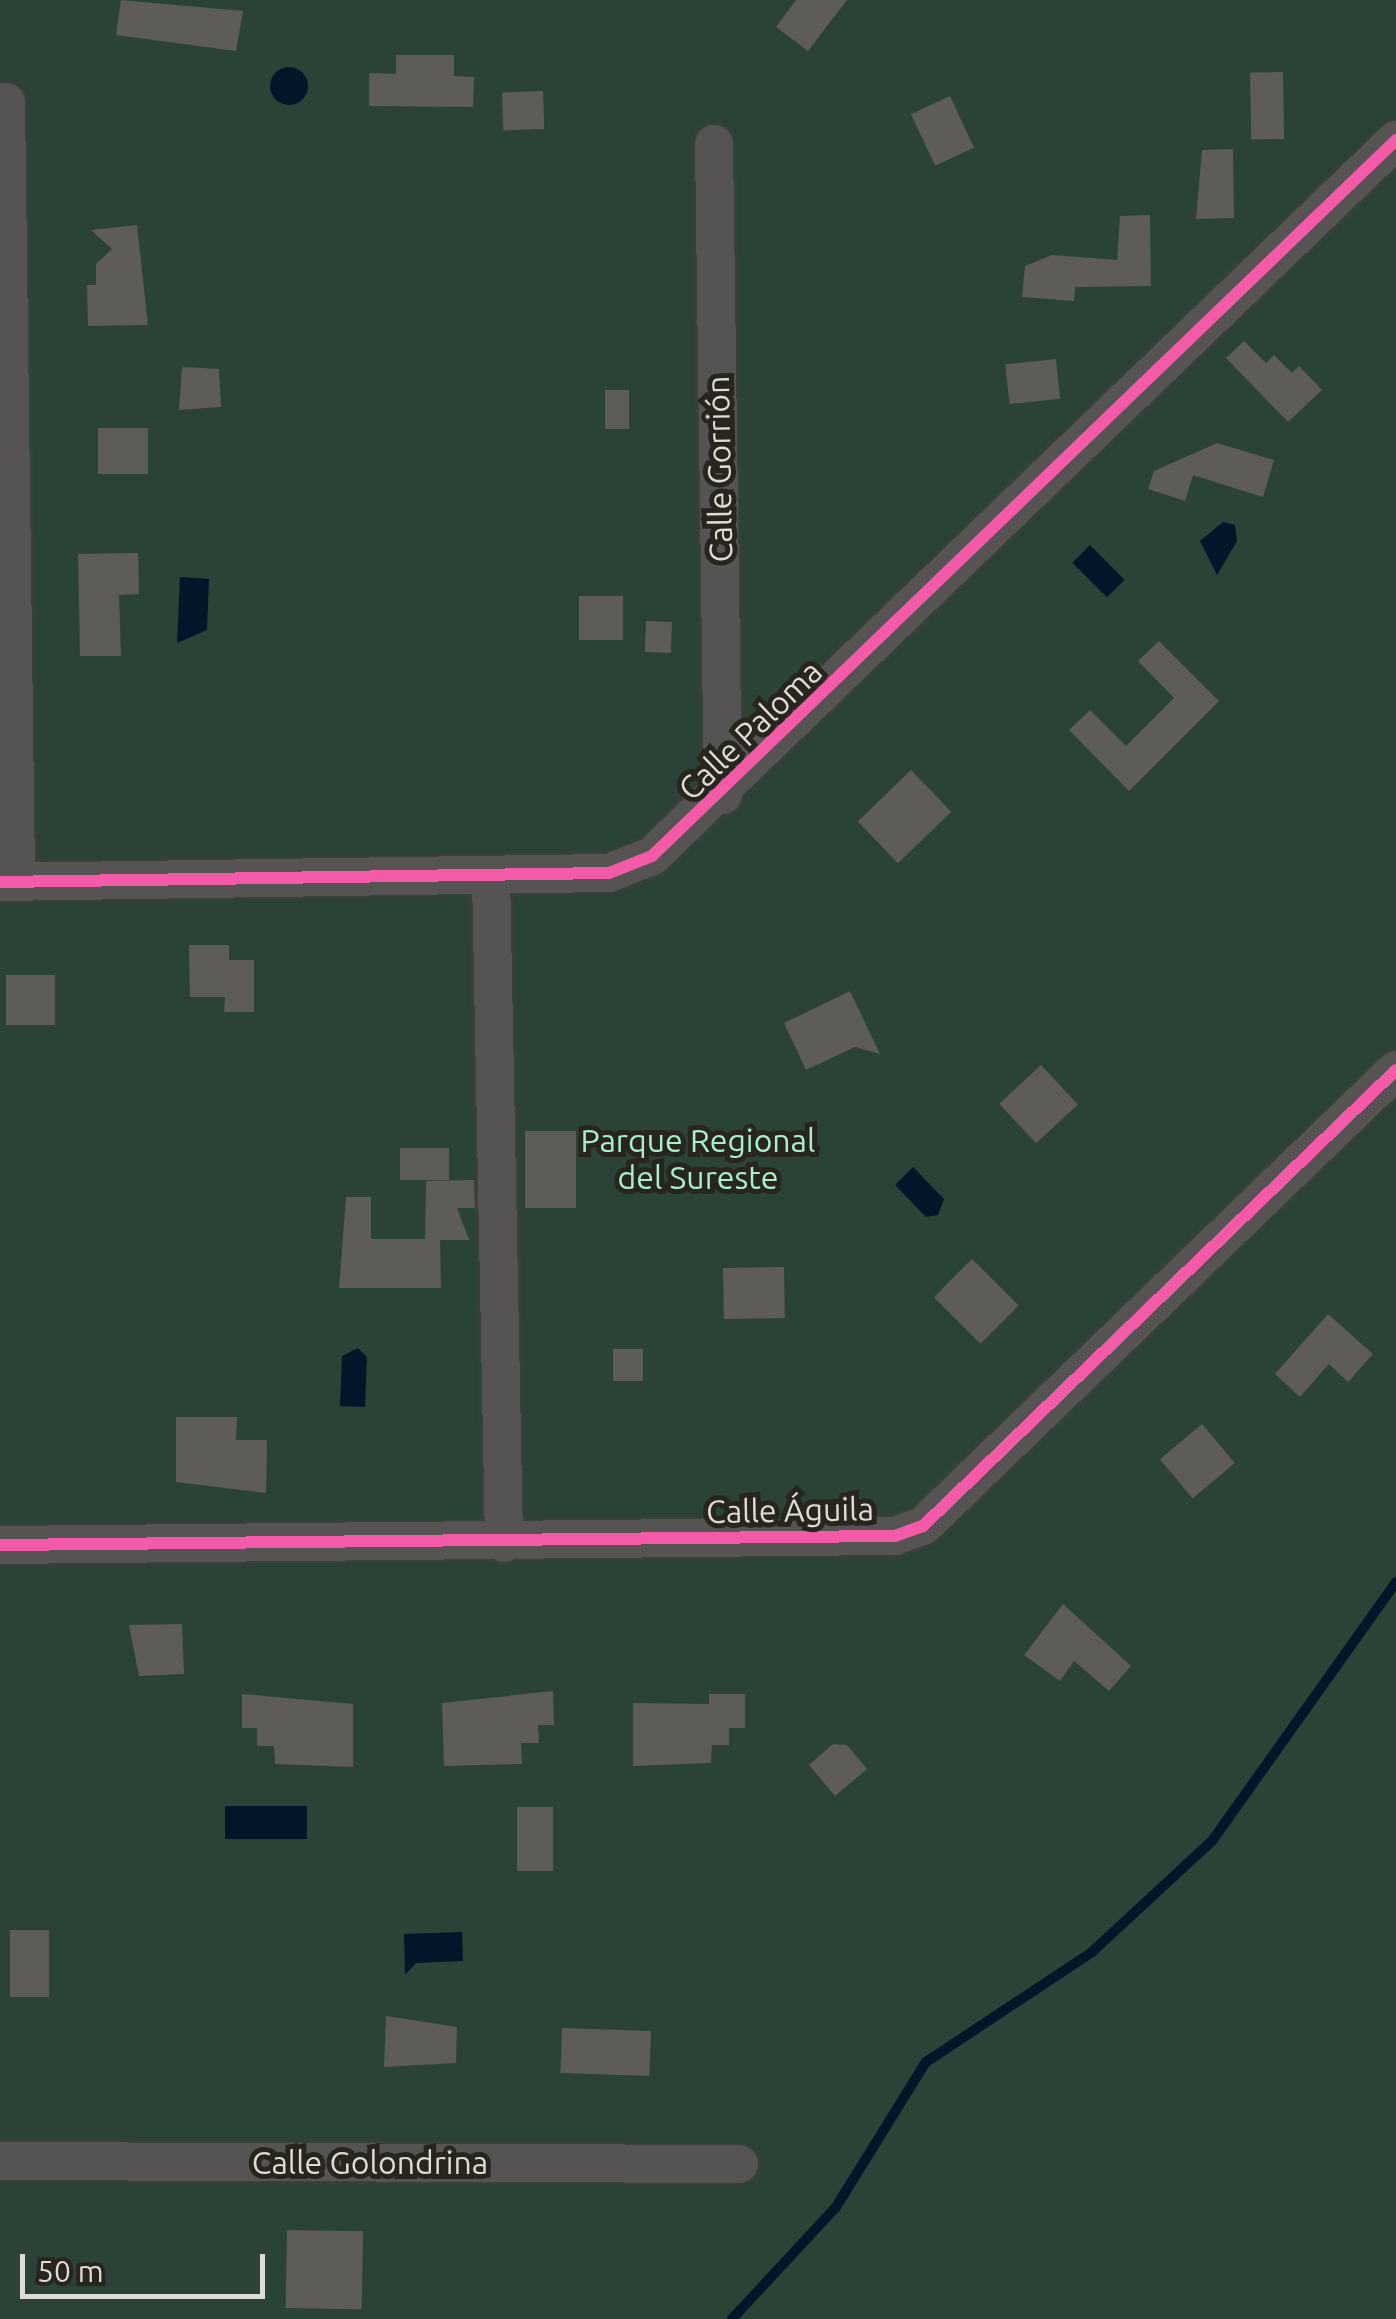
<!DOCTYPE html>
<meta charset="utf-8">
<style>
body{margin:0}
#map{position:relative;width:1396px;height:2319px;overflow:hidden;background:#25241f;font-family:Ubuntu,sans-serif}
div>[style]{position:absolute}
.green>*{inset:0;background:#2a4336;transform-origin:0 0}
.water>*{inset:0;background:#031629;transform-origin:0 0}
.round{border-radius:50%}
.stream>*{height:10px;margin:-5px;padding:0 5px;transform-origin:5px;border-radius:5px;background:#031629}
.building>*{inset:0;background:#5d5c58;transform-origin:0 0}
.roads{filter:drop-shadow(0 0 2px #42403d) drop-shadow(0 0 2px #42403d)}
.minor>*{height:38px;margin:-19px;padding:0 19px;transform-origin:19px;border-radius:19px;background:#555452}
.cycleway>*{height:12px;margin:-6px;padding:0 6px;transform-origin:6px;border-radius:6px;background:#f35aa7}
span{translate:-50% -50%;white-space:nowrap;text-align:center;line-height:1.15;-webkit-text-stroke:10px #27251d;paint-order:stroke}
.street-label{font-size:32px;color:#dddbd6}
.park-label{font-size:32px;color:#a8eecb}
.scale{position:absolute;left:20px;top:2254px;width:245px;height:45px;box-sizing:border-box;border:5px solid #dddbd6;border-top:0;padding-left:12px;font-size:30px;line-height:35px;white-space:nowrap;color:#dddbd6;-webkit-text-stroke:8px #27251d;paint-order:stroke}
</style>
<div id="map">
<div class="green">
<i style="left:0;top:0;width:1396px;height:2319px"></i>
</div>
<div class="water">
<i class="round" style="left:270px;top:67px;width:38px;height:38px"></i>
<i style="clip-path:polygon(1223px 522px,1235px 525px,1237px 541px,1217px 575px,1200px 541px)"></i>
<i style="left:1090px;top:545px;width:49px;height:25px;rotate:45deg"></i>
<i style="clip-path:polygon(180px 577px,209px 579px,207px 630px,177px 643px)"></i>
<i style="clip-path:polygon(913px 1167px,944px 1199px,938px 1215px,926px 1217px,895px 1185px)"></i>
<i style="clip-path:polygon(358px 1348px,367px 1357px,365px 1407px,340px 1406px,342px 1356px)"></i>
<i style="left:225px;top:1806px;width:82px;height:33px"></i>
<i style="clip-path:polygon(462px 1932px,463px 1961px,416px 1963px,405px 1975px,404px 1934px)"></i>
</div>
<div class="stream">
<i style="left:732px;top:2319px;width:153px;rotate:-47.1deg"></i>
<i style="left:836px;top:2207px;width:171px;rotate:-58.2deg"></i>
<i style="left:926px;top:2062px;width:199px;rotate:-33.5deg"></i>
<i style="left:1092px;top:1952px;width:163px;rotate:-42.8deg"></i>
<i style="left:1212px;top:1841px;width:318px;rotate:-54.6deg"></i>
</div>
<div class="building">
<i style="clip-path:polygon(121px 0,243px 11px,236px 51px,116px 35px)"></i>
<i style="clip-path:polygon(796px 0,847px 0,808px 51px,776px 27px)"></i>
<i style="clip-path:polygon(396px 55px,454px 55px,454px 76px,474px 77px,473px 107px,369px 106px,369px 73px,396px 74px)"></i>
<i style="left:1283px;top:72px;width:67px;height:33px;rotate:89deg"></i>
<i style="left:543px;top:91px;width:38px;height:41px;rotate:88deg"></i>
<i style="left:950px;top:96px;width:57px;height:43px;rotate:65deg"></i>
<i style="clip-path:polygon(1233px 149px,1234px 218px,1196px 219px,1202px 150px)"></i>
<i style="clip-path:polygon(1150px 215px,1151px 286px,1075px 287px,1074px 301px,1022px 297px,1025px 266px,1052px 255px,1117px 260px,1120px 216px)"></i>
<i style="clip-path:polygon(137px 225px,148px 325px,88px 326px,87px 285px,96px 285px,96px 264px,112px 249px,91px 230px)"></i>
<i style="clip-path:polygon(1244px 341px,1266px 363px,1274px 355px,1292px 373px,1299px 366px,1322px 390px,1288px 422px,1226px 358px)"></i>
<i style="left:1056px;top:359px;width:40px;height:51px;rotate:84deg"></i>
<i style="clip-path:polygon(182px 367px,219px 369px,221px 407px,179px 410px)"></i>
<i style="left:605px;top:390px;width:24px;height:39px"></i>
<i style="left:98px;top:428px;width:50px;height:46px"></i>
<i style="clip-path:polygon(1217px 443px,1274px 460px,1263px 497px,1193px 475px,1185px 501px,1148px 489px,1154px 471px)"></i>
<i style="clip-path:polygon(138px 553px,139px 594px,119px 595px,121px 656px,80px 656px,78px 554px)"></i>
<i style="left:579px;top:596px;width:44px;height:44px"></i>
<i style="left:646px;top:621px;width:26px;height:31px;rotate:2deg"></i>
<i style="clip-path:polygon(1159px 641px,1219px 701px,1129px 791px,1069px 730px,1090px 710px,1126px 746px,1174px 698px,1138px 661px)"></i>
<i style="left:911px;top:770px;width:58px;height:74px;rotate:46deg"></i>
<i style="clip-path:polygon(189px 945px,229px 945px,229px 960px,254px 960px,254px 1012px,224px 1012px,225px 997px,190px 997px)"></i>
<i style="left:6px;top:975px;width:49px;height:50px"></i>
<i style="clip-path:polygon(850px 991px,880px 1054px,855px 1047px,806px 1070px,784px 1023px)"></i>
<i style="left:1041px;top:1065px;width:54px;height:57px;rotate:47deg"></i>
<i style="left:525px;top:1131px;width:51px;height:77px"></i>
<i style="left:449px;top:1148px;width:32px;height:49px;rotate:90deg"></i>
<i style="clip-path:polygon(474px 1180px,475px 1208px,457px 1208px,469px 1240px,440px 1240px,441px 1288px,339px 1288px,346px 1197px,371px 1197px,371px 1239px,425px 1239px,426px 1181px)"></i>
<i style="left:972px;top:1259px;width:66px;height:54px;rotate:45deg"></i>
<i style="left:784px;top:1267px;width:51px;height:61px;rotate:89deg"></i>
<i style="clip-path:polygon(1328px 1314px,1373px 1354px,1348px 1382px,1329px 1364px,1300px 1397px,1275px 1374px)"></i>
<i style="left:613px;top:1349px;width:30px;height:32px"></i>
<i style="clip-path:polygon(176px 1417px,237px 1417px,236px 1440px,267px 1440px,266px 1493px,176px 1482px)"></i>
<i style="left:1202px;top:1424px;width:51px;height:55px;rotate:50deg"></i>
<i style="clip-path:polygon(1063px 1604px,1131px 1666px,1109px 1691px,1074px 1661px,1060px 1681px,1024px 1655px)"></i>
<i style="clip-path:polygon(182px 1624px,184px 1674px,139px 1676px,129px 1625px)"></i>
<i style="clip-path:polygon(553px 1691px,554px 1725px,538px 1725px,539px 1743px,521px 1743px,522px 1764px,444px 1766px,442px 1703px)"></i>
<i style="clip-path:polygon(242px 1694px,353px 1704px,353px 1767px,275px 1764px,274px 1746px,257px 1746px,257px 1728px,242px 1728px)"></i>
<i style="clip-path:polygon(709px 1694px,745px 1694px,745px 1728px,729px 1728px,729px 1745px,712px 1745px,711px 1763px,633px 1766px,633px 1703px,709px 1704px)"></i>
<i style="clip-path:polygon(833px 1744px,847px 1745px,867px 1769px,835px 1796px,809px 1765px)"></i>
<i style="left:517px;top:1807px;width:36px;height:64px"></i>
<i style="left:10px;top:1930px;width:39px;height:67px"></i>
<i style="clip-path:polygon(386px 2016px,457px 2027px,456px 2063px,384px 2067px)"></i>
<i style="left:562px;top:2028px;width:89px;height:45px;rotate:2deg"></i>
<i style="left:287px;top:2230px;width:76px;height:78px;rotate:1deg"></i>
</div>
<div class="roads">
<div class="minor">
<i style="left:6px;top:102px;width:779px;rotate:89.26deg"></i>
<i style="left:714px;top:144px;width:651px;rotate:89.21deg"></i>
<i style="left:491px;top:876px;width:667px;rotate:88.88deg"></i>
<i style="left:0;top:882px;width:609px;rotate:-0.85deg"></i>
<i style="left:609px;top:873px;width:46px;rotate:-21.6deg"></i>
<i style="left:652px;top:856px;width:1033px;rotate:-43.9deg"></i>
<i style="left:0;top:1545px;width:895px;rotate:-0.58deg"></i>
<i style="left:895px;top:1536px;width:30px;rotate:-20deg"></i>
<i style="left:923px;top:1526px;width:657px;rotate:-43.95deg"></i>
<i style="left:0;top:2161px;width:739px;rotate:0.23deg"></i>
</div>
</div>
<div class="cycleway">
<i style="left:0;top:882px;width:609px;rotate:-0.85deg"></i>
<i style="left:609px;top:873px;width:46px;rotate:-21.6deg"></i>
<i style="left:652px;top:856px;width:1033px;rotate:-43.9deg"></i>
<i style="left:0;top:1545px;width:895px;rotate:-0.58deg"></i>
<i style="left:895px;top:1536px;width:30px;rotate:-20deg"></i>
<i style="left:923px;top:1526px;width:657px;rotate:-43.95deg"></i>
</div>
<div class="street-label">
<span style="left:719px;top:469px;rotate:-91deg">Calle Gorrión</span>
<span style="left:750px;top:730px;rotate:-44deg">Calle Paloma</span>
<span style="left:790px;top:1510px;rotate:-1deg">Calle Águila</span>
<span style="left:370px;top:2162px">Calle Golondrina</span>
</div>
<div class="park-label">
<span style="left:698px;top:1159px">Parque Regional<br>del Sureste</span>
</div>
<div class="scale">50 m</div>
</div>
